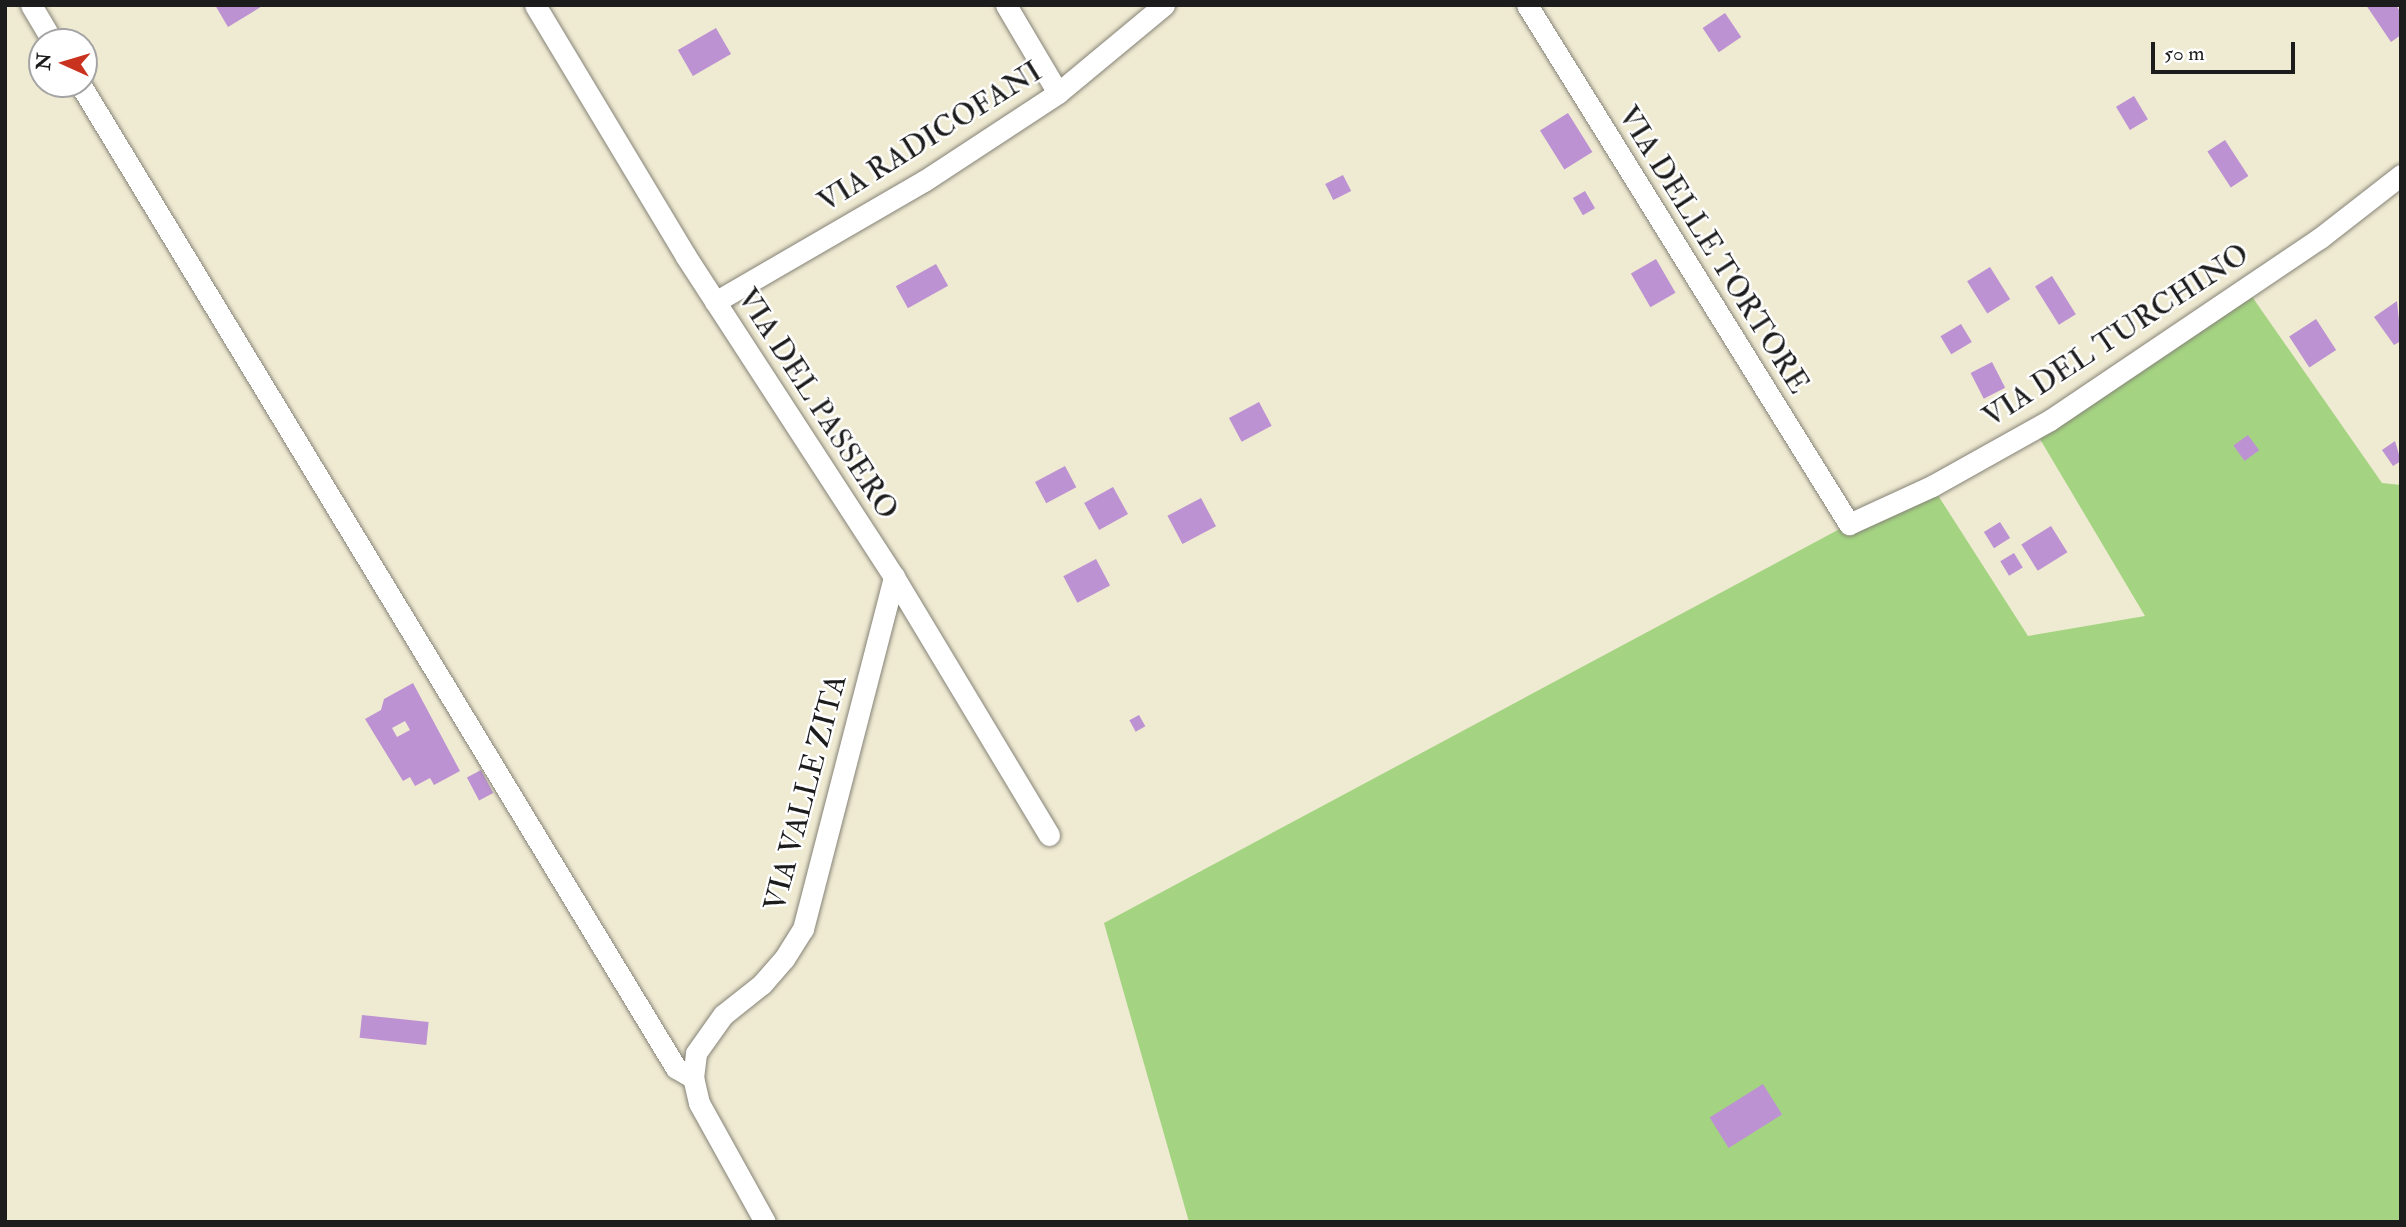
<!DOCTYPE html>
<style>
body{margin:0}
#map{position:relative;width:2406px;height:1227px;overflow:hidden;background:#efead2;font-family:"IM FELL Double Pica",serif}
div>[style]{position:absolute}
.green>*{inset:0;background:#a4d482}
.building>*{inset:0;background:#bd92d2;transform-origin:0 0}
.roads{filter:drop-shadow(0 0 2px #868377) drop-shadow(0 0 2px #868377)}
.minor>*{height:21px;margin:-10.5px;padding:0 10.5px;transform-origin:10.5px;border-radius:10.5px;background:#fff}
span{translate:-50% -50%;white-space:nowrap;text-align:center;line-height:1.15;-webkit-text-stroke:5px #fff;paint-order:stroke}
.street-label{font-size:30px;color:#1c1c1c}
.frame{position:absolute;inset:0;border:7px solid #1c1c1c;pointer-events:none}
.north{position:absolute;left:28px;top:28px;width:70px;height:70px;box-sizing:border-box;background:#fff;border:2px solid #a4a4a4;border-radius:50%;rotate:274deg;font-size:19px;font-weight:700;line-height:28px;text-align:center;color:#1c1c1c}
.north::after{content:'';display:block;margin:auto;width:24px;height:32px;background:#c8321e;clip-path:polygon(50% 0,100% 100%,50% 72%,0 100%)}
.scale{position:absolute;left:2151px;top:42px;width:144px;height:32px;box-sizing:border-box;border:4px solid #1c1c1c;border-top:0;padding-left:9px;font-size:21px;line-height:24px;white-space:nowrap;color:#1c1c1c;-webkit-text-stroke:5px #fff;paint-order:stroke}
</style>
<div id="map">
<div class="green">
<i style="clip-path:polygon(2246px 288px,2382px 483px,2401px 485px,2401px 1222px,1189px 1222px,1104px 923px,1849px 524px,1932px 486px,2028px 636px,2145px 616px,2034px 429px)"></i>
</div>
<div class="building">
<i style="clip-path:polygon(215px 5px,264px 5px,228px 27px)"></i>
<i style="clip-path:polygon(2366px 5px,2396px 5px,2401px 13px,2401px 35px,2391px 42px)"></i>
<i style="left:1725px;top:13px;width:29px;height:27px;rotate:56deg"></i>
<i style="left:716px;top:28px;width:30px;height:44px;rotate:60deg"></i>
<i style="left:2134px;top:96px;width:27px;height:21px;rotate:59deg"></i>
<i style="left:1568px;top:113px;width:46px;height:33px;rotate:58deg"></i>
<i style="left:2225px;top:140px;width:43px;height:21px;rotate:57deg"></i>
<i style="left:1343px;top:175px;width:18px;height:20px;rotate:63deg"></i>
<i style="left:1585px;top:191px;width:20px;height:14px;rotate:60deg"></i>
<i style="left:1656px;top:259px;width:39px;height:29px;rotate:60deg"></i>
<i style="left:936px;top:264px;width:25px;height:46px;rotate:61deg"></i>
<i style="left:1990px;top:267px;width:38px;height:27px;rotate:58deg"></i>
<i style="left:2052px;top:276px;width:45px;height:20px;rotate:58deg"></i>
<i style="clip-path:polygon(2397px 301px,2401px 341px,2394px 345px,2374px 317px)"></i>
<i style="left:2316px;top:319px;width:37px;height:32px;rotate:57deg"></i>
<i style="left:1961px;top:324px;width:21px;height:24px;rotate:59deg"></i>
<i style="left:1992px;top:362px;width:29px;height:24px;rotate:63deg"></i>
<i style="left:1259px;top:402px;width:27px;height:34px;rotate:62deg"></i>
<i style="left:2248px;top:435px;width:19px;height:18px;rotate:54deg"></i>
<i style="clip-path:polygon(2395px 441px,2401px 461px,2393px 466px,2382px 450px)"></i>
<i style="left:1065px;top:466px;width:24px;height:34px;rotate:62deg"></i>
<i style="left:1113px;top:487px;width:31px;height:33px;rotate:61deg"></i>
<i style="left:1201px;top:498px;width:32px;height:38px;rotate:62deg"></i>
<i style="left:2000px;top:522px;width:19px;height:19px;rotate:58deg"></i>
<i style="left:2051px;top:526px;width:31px;height:35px;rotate:58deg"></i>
<i style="left:2014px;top:553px;width:17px;height:16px;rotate:59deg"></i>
<i style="left:1096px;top:559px;width:30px;height:37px;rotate:62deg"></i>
<i style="clip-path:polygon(evenodd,413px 683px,460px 771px,434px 785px,430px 778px,415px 786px,410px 777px,403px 781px,365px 719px,381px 710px,384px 699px,413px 683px,405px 721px,410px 730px,397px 737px,392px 728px,405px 721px)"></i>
<i style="left:1139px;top:715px;width:13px;height:11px;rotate:61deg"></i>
<i style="left:481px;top:770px;width:26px;height:16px;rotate:62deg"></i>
<i style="left:362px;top:1015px;width:67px;height:23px;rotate:6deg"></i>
<i style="left:1763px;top:1084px;width:36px;height:63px;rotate:58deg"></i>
</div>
<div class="roads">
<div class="minor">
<i style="left:31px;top:5px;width:43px;rotate:59.3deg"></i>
<i style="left:535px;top:5px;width:292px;rotate:59deg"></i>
<i style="left:685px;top:255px;width:384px;rotate:57deg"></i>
<i style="left:894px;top:577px;width:301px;rotate:59deg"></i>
<i style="left:1006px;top:5px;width:102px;rotate:59.4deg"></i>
<i style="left:1527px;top:5px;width:611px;rotate:58.18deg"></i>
<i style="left:1849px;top:524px;width:91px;rotate:-24.6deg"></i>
<i style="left:1932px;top:486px;width:135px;rotate:-29.2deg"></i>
<i style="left:2050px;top:420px;width:326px;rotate:-34deg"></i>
<i style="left:2320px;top:238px;width:103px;rotate:-37.9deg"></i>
<i style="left:80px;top:84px;width:1150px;rotate:58.8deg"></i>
<i style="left:676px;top:1068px;width:20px;rotate:30deg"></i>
<i style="left:715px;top:302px;width:241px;rotate:-30.1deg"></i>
<i style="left:924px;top:181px;width:160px;rotate:-33.3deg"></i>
<i style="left:1058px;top:93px;width:138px;rotate:-39.7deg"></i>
<i style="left:765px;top:1222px;width:136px;rotate:-119deg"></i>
<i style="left:699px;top:1103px;width:26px;rotate:-103deg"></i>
<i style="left:693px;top:1078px;width:25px;rotate:-83deg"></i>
<i style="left:696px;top:1053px;width:47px;rotate:-54.6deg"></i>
<i style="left:723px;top:1015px;width:50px;rotate:-38.5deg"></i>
<i style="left:762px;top:984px;width:33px;rotate:-49deg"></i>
<i style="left:784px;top:959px;width:36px;rotate:-58deg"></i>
<i style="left:803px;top:929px;width:364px;rotate:-75.5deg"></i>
</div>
</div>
<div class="street-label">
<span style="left:930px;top:137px;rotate:-32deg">VIA RADICOFANI</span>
<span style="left:1713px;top:250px;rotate:58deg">VIA DELLE TORTORE</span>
<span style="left:2116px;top:336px;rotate:-33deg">VIA DEL TURCHINO</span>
<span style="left:817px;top:404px;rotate:57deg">VIA DEL PASSERO</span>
<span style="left:806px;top:793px;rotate:-75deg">VIA VALLE ZITA</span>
</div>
<div class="frame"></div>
<div class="north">N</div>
<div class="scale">50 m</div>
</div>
